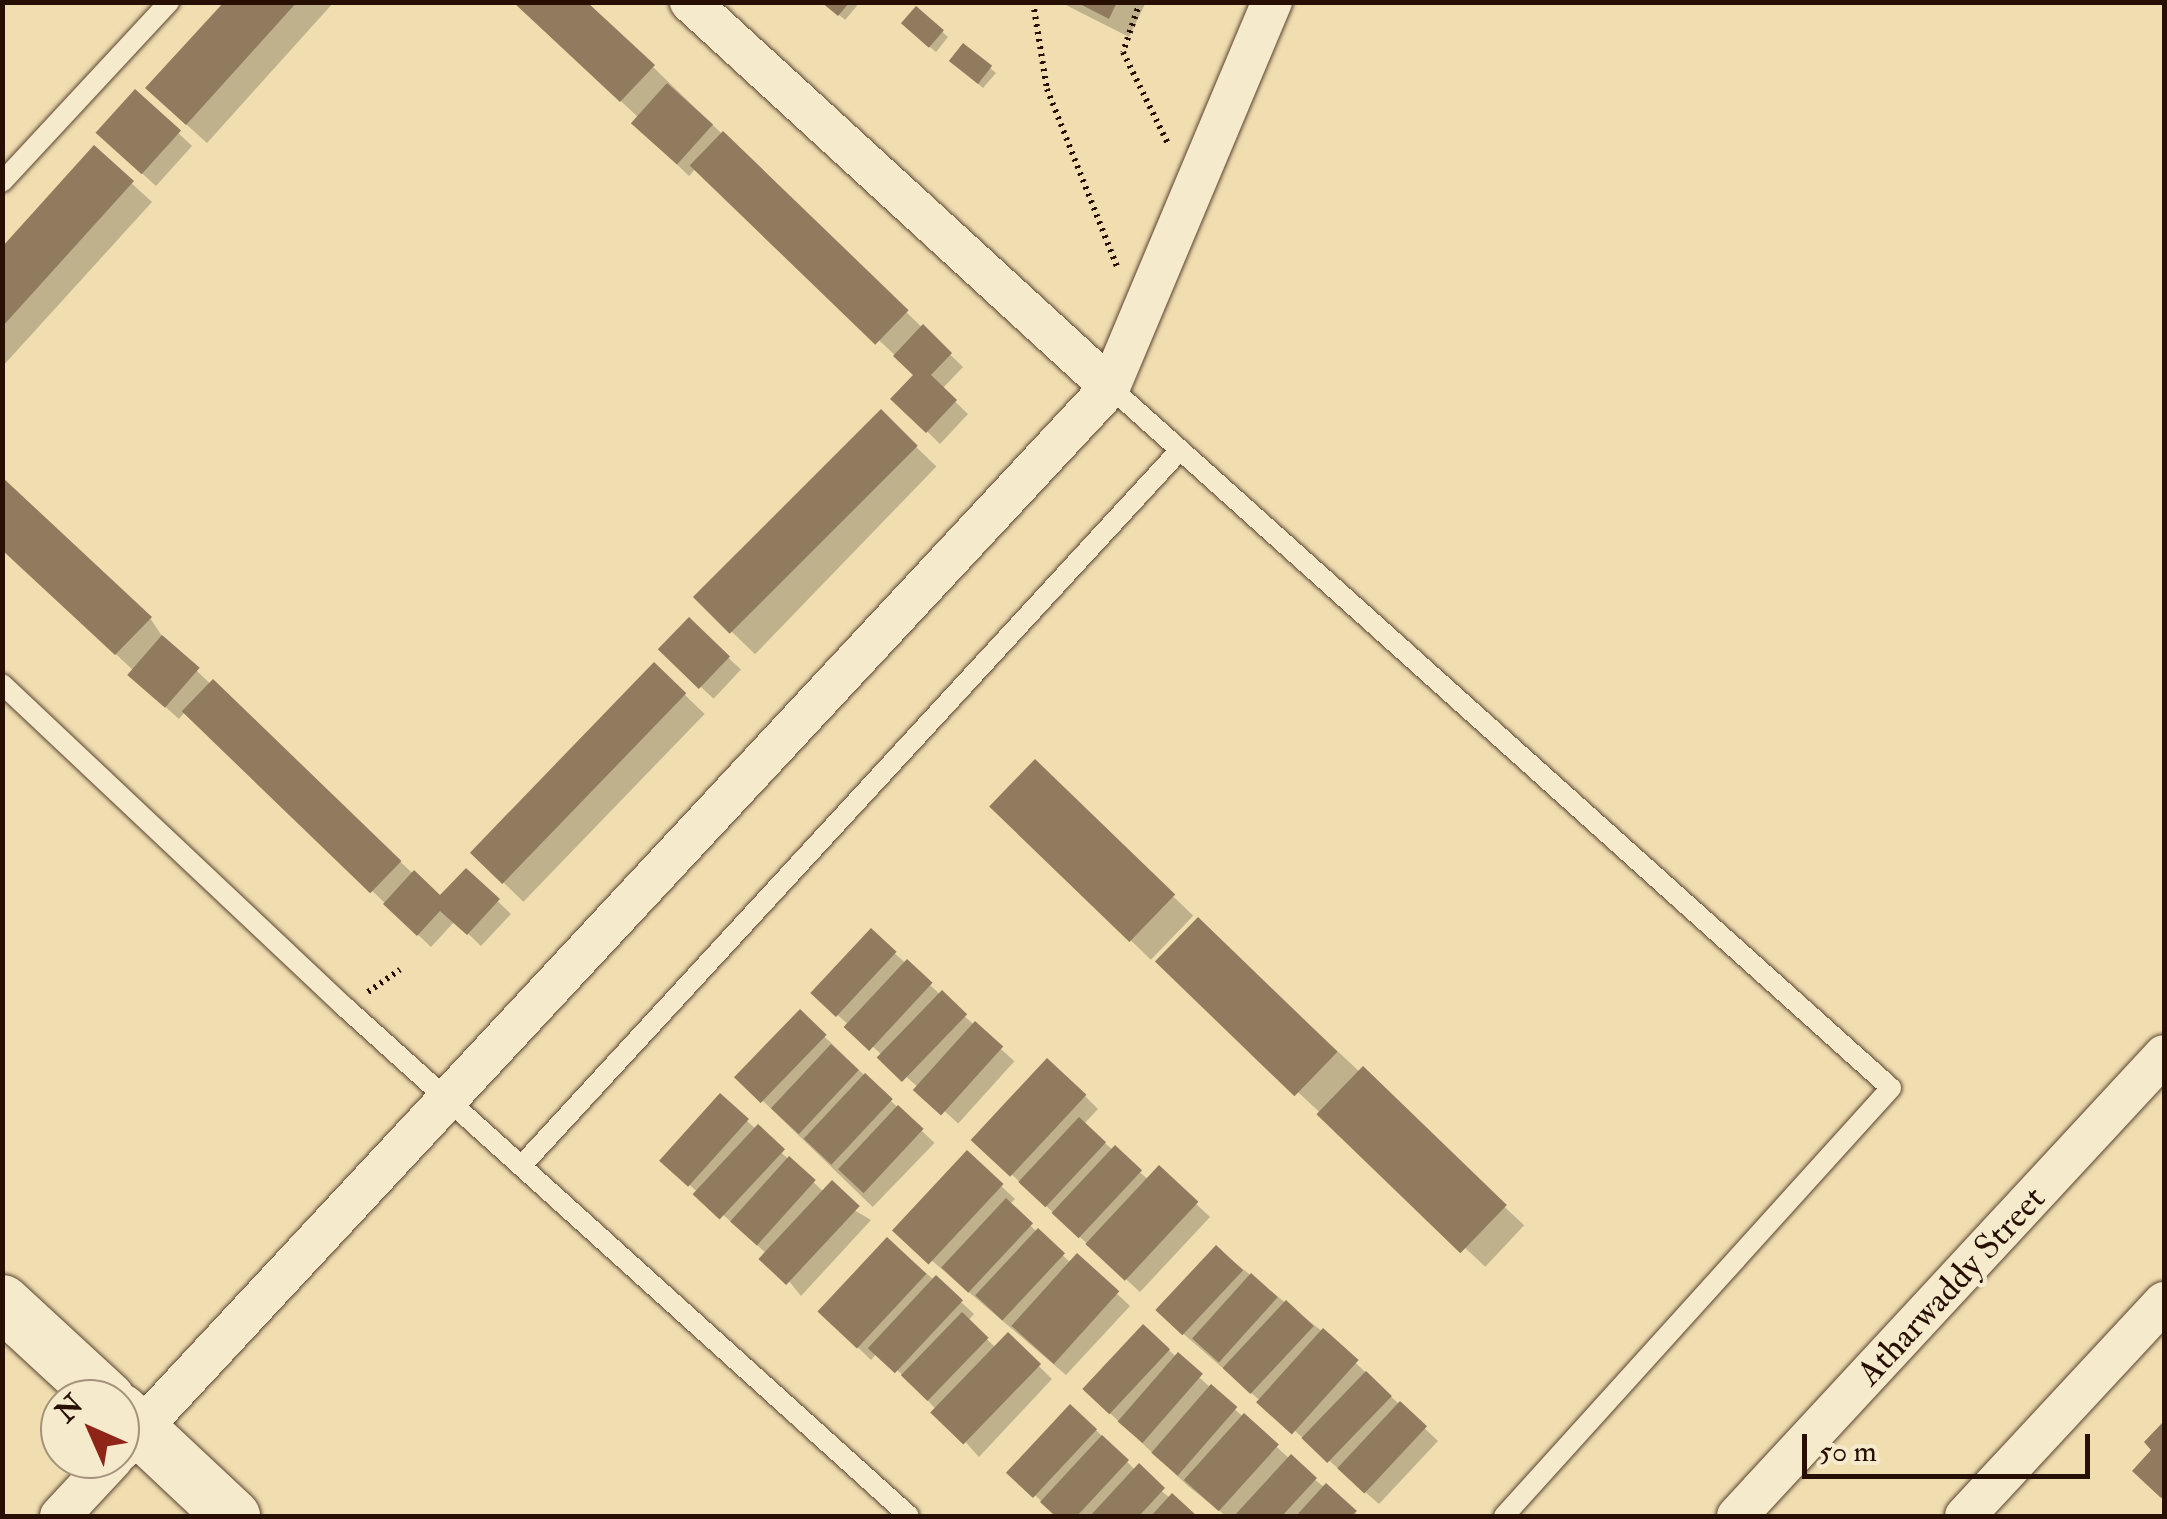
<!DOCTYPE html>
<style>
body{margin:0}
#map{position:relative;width:2167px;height:1519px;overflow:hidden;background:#f0deb1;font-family:"IM FELL Double Pica",serif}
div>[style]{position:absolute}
.shadow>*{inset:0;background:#0003;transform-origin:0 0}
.building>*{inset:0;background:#907b5e;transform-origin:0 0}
.path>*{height:6px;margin-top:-3px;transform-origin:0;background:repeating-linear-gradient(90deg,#280f04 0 2.5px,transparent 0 7.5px)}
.roads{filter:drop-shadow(0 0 2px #5a432f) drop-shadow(0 0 2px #5a432f)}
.lane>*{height:20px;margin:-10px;padding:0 10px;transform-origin:10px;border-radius:10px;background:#f5eacc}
.street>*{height:40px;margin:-20px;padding:0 20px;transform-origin:20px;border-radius:20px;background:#f5eacc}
.secondary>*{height:55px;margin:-27.5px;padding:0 27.5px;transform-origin:27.5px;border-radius:27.5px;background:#f5eacc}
span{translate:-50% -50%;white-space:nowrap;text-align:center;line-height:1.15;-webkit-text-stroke:9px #f5eacc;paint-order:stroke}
.street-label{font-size:35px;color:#280f04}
.frame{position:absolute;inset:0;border:5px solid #280f04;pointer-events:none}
.north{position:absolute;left:40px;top:1379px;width:100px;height:100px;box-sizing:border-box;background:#f5eacc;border:2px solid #a3927c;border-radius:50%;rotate:315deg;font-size:28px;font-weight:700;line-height:40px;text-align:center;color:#280f04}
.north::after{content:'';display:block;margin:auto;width:35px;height:45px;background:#8f2418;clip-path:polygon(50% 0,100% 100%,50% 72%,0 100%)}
.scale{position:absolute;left:1802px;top:1434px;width:288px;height:45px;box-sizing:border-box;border:5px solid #280f04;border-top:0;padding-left:12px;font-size:30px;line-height:35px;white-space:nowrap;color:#280f04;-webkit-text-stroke:8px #f5eacc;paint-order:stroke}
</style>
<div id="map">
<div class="shadow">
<i style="clip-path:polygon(227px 2px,334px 2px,207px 143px,168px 108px)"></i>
<i style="clip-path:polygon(515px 2px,653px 67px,963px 367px,942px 389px,968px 414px,940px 444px,894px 399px,916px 375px,696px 168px,689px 176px,634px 123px,639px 118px)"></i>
<i style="clip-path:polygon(824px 2px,854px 2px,857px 6px,845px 20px)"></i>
<i style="clip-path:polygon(1060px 2px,1146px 2px,1129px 37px)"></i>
<i style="clip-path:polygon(916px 9px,948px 37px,936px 52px,910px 30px)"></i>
<i style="clip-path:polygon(957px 66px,990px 68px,996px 73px,983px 88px)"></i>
<i style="clip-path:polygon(135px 92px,192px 146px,156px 186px,111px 145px)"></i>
<i style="clip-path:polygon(94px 149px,152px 202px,2px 367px,2px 251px)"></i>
<i style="left:881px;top:413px;width:77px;height:261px;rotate:44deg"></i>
<i style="clip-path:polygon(2px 548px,150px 618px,166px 642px,440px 899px,466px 871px,511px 914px,481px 946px,455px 921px,431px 947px,185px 712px,179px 719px,143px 687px,134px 671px)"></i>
<i style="left:689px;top:621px;width:71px;height:40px;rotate:43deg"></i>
<i style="left:655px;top:666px;width:69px;height:261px;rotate:44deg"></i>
<i style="left:1035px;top:763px;width:220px;height:61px;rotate:44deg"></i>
<i style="left:1198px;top:921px;width:446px;height:57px;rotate:43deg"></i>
<i style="left:871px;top:932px;width:193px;height:84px;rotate:42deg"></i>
<i style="left:800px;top:1013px;width:187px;height:89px;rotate:44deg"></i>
<i style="clip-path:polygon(720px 1096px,824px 1192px,871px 1220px,801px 1296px,767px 1254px,675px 1172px)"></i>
<i style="clip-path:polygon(1085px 1096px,1098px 1109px,1083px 1125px,1149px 1180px,1159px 1169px,1210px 1217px,1140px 1292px,974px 1140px)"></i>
<i style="clip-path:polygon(967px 1154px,1015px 1199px,1009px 1205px,1038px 1233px,1071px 1263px,1077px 1256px,1130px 1306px,1066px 1375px,896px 1230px)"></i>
<i style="clip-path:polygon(887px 1241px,961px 1302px,974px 1314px,968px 1321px,996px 1348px,1008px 1336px,1052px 1379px,979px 1457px,911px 1382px,877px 1353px,871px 1360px,821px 1312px)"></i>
<i style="clip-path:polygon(1216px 1248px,1323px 1332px,1438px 1441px,1379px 1504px,1171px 1323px)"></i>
<i style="clip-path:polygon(1143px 1327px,1290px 1459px,1359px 1516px,1226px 1516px,1188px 1486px,1098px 1402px)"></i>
<i style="clip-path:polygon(1096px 1430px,1136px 1471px,1193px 1516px,1058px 1516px,1010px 1473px)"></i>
</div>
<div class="building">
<i style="clip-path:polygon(224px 2px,297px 2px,186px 125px,145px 88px)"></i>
<i style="clip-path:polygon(513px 2px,587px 2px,655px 65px,620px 102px)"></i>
<i style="clip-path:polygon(821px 2px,850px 2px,838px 16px)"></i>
<i style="clip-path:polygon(1076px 2px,1117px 2px,1109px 19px)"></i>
<i style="left:916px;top:6px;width:37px;height:23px;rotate:41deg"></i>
<i style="left:963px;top:43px;width:37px;height:23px;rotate:38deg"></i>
<i style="left:667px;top:83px;width:62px;height:54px;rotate:42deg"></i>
<i style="left:135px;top:89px;width:62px;height:59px;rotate:42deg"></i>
<i style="left:723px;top:131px;width:258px;height:48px;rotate:44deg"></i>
<i style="clip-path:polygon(94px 145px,134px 181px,2px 327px,2px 247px)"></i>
<i style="clip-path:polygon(923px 324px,952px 353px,931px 375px,957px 400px,926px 433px,890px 399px,913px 375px,893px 356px)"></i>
<i style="left:881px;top:409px;width:52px;height:266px;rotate:45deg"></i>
<i style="clip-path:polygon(2px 477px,152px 617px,115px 655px,2px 550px)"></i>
<i style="left:689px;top:617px;width:57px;height:45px;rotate:44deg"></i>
<i style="left:162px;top:635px;width:50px;height:53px;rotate:41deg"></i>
<i style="left:654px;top:662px;width:45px;height:265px;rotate:44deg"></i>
<i style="left:213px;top:679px;width:262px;height:45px;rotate:44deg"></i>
<i style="left:1035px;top:759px;width:195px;height:66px;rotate:44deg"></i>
<i style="clip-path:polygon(466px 868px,500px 899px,467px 935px,440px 911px,417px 936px,383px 904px,414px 870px,440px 895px)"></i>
<i style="left:1198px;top:917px;width:194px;height:62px;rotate:44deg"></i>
<i style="left:871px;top:928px;width:35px;height:89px;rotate:43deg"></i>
<i style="left:907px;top:959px;width:35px;height:93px;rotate:43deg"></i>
<i style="left:942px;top:990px;width:35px;height:94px;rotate:44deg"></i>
<i style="left:800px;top:1009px;width:37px;height:95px;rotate:44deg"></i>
<i style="left:975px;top:1021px;width:38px;height:93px;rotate:42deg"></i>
<i style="left:831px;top:1044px;width:38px;height:88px;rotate:43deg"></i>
<i style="left:1047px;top:1058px;width:54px;height:112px;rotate:43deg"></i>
<i style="left:1363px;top:1066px;width:200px;height:67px;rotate:44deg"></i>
<i style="left:865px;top:1073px;width:38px;height:90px;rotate:43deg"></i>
<i style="left:720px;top:1093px;width:39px;height:91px;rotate:42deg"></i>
<i style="left:898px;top:1105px;width:35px;height:88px;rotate:43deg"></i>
<i style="left:1079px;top:1117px;width:37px;height:89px;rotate:43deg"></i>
<i style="left:758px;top:1124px;width:37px;height:96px;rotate:43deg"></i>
<i style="left:1115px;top:1145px;width:37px;height:93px;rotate:43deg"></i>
<i style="left:967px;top:1150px;width:50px;height:110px;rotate:43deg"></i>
<i style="left:789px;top:1156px;width:36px;height:88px;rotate:42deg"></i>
<i style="left:1159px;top:1165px;width:54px;height:108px;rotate:43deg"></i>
<i style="left:832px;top:1180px;width:38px;height:108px;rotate:43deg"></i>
<i style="left:1006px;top:1198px;width:37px;height:95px;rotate:43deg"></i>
<i style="left:1038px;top:1228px;width:37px;height:92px;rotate:43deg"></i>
<i style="left:887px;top:1237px;width:54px;height:102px;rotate:43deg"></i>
<i style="left:1216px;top:1245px;width:37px;height:89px;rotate:43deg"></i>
<i style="left:1077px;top:1253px;width:57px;height:98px;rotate:42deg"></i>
<i style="left:1251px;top:1273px;width:36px;height:88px;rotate:42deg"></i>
<i style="left:936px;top:1275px;width:37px;height:100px;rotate:43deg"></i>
<i style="left:1286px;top:1300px;width:38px;height:93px;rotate:43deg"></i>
<i style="left:962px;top:1312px;width:37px;height:88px;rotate:44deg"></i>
<i style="left:1143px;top:1324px;width:37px;height:89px;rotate:43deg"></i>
<i style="left:1323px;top:1328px;width:48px;height:100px;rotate:42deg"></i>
<i style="left:1008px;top:1332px;width:46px;height:112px;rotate:44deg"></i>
<i style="left:1178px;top:1352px;width:33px;height:92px;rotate:41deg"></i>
<i style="left:1366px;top:1371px;width:36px;height:93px;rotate:44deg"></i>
<i style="left:1211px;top:1384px;width:35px;height:91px;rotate:41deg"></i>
<i style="left:1400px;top:1401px;width:37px;height:92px;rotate:43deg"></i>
<i style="left:1070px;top:1404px;width:37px;height:94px;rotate:43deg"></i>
<i style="left:1244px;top:1413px;width:47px;height:90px;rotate:42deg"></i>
<i style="clip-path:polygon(2164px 1421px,2164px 1495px,2161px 1498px,2132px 1471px,2151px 1450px,2144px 1442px)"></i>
<i style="clip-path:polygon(1102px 1435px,1129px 1460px,1077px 1516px,1055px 1516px,1040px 1502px)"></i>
<i style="clip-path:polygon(1291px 1454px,1317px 1478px,1282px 1516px,1234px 1516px)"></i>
<i style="clip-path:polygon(1139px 1463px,1165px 1488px,1139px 1516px,1090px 1516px)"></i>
<i style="clip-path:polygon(1326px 1483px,1357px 1511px,1351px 1516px,1296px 1516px)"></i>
<i style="clip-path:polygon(1172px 1493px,1197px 1516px,1151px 1516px)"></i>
</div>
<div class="path">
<i style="left:1033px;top:2px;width:88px;rotate:80.9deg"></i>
<i style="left:1047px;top:89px;width:191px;rotate:68.5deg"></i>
<i style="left:1140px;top:2px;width:53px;rotate:108.8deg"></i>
<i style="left:1123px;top:52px;width:102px;rotate:63.9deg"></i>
<i style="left:368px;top:992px;width:39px;rotate:-35deg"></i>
</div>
<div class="roads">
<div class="lane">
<i style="left:2px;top:182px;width:246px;rotate:-47.1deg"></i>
<i style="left:1110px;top:387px;width:1049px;rotate:41.91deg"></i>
<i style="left:1891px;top:1088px;width:577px;rotate:132.12deg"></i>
<i style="left:2px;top:684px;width:473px;rotate:43.3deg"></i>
<i style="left:346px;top:1008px;width:758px;rotate:42.06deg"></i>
<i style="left:524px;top:1163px;width:969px;rotate:-47.38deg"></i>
</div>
<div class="street">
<i style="left:1110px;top:387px;width:418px;rotate:-67.2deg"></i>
<i style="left:120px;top:1451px;width:1453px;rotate:-47.06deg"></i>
<i style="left:1110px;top:387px;width:570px;rotate:-137.49deg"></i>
<i style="left:60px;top:1516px;width:78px;rotate:-47.1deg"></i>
<i style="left:1737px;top:1516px;width:628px;rotate:-47.19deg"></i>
<i style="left:1965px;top:1516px;width:292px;rotate:-47.1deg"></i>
</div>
<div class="secondary">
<i style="left:2px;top:1302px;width:143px;rotate:42.7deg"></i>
<i style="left:120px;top:1411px;width:154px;rotate:43.2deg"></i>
</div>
</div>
<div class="street-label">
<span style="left:1951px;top:1286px;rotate:-47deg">Atharwaddy Street</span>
</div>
<div class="frame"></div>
<div class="north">N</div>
<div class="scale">50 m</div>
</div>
